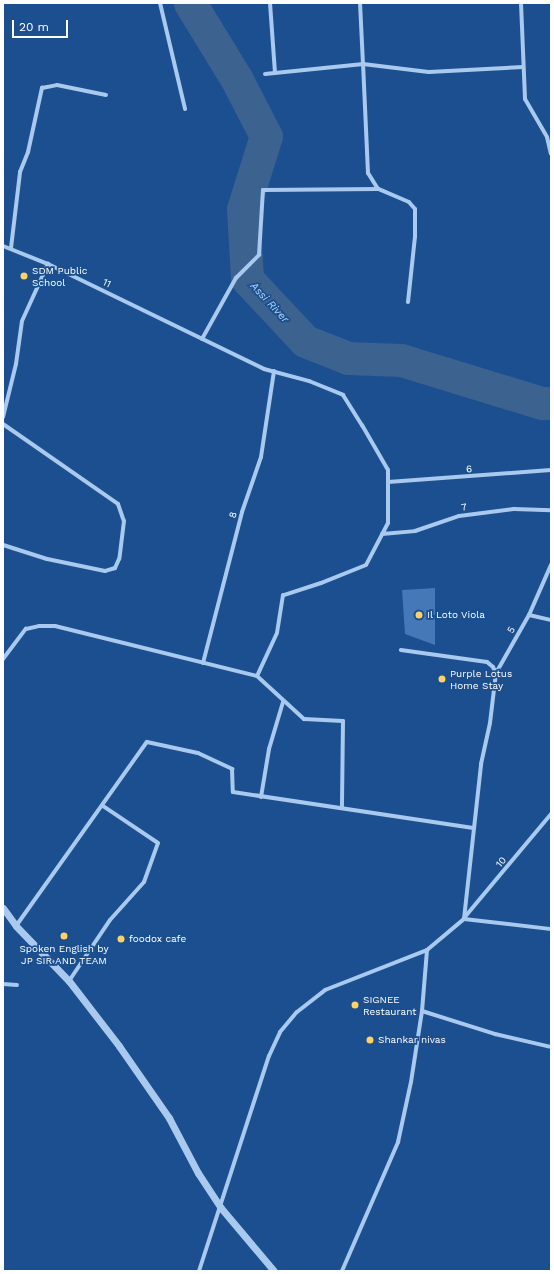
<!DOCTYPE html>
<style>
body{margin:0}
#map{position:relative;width:554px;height:1274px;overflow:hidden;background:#1b4f8f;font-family:"Work Sans",sans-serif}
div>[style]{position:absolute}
.river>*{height:33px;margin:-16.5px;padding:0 16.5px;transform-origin:16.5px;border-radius:16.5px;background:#3c6290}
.building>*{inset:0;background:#4478b7}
.minor>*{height:4px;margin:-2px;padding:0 2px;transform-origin:2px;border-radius:2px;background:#a9c9ee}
.tertiary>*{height:7px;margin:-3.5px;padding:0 3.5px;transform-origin:3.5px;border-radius:3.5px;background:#a9c9ee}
.dots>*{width:11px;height:11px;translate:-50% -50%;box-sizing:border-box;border:2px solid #1b4f8f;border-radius:50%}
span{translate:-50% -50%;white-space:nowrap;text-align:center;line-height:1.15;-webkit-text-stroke:3.5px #1b4f8f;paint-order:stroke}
.poi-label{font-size:10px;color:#fff}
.left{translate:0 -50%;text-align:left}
.street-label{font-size:10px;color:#fff}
.water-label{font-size:11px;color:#b5d3f5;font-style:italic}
.frame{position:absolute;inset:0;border:4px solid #fff;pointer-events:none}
.scale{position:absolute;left:12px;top:20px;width:56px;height:18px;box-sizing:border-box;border:2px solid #fff;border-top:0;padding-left:5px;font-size:12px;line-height:14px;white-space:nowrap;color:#fff;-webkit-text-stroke:3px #1b4f8f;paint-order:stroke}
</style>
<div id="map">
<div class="river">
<i style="left:190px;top:3px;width:88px;rotate:58.5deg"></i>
<i style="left:236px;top:78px;width:65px;rotate:62.7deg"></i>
<i style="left:266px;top:136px;width:77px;rotate:107.5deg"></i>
<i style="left:243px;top:209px;width:70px;rotate:86.7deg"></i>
<i style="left:247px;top:279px;width:85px;rotate:46.9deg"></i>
<i style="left:305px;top:341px;width:46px;rotate:21.6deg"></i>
<i style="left:348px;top:358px;width:53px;rotate:2.2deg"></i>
<i style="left:401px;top:360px;width:147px;rotate:17deg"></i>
<i style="left:542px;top:403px;width:9px"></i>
</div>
<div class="building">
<i style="clip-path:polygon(435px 588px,435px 645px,405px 634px,402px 590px)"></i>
</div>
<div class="minor">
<i style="left:160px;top:3px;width:109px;rotate:76.7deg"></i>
<i style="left:270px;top:3px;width:70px;rotate:85.9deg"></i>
<i style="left:521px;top:3px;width:96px;rotate:87.6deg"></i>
<i style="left:525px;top:99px;width:44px;rotate:59.9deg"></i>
<i style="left:547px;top:137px;width:17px;rotate:77deg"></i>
<i style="left:265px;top:74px;width:99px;rotate:-5.8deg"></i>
<i style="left:363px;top:64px;width:61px;rotate:-92.8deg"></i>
<i style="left:3px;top:246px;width:48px;rotate:21.8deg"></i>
<i style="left:48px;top:264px;width:240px;rotate:25.9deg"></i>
<i style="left:264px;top:369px;width:47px;rotate:14.9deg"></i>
<i style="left:309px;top:381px;width:37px;rotate:22deg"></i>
<i style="left:343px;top:395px;width:36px;rotate:58deg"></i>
<i style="left:362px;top:425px;width:52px;rotate:60deg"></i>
<i style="left:388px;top:470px;width:53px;rotate:90deg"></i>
<i style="left:388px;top:523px;width:47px;rotate:117.6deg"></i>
<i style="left:366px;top:565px;width:48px;rotate:158.2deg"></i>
<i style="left:321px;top:583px;width:40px;rotate:162deg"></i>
<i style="left:283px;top:595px;width:38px;rotate:99deg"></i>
<i style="left:277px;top:633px;width:47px;rotate:114.9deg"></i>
<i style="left:11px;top:248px;width:77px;rotate:-83.2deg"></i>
<i style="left:20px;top:172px;width:22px;rotate:-68deg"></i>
<i style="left:28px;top:152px;width:66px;rotate:-77.7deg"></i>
<i style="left:42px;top:88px;width:15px;rotate:-11deg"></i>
<i style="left:57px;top:85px;width:50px;rotate:11.5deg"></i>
<i style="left:408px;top:302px;width:66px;rotate:-83.9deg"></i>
<i style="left:415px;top:236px;width:27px;rotate:-90deg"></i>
<i style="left:415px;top:209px;width:9px;rotate:-131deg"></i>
<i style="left:409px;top:202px;width:34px;rotate:-157deg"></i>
<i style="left:378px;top:189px;width:19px;rotate:-122deg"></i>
<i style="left:368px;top:173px;width:109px;rotate:-92.6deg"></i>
<i style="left:363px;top:64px;width:66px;rotate:6.9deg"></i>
<i style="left:429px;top:72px;width:94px;rotate:-3deg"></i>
<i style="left:202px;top:339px;width:70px;rotate:-60.9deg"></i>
<i style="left:236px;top:278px;width:33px;rotate:-45deg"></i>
<i style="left:259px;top:255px;width:65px;rotate:-86.5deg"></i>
<i style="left:263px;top:190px;width:115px;rotate:-0.5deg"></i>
<i style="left:3px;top:417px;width:55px;rotate:-76.2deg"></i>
<i style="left:16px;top:364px;width:43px;rotate:-82.1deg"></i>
<i style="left:22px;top:321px;width:63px;rotate:-65.5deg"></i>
<i style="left:3px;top:424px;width:140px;rotate:34.8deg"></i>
<i style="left:118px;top:504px;width:18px;rotate:71deg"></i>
<i style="left:124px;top:521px;width:38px;rotate:97deg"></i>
<i style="left:119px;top:559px;width:10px;rotate:114deg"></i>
<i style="left:115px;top:568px;width:10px;rotate:163deg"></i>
<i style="left:105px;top:571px;width:59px;rotate:-168.3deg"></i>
<i style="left:47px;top:559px;width:46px;rotate:-162.3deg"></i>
<i style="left:388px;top:482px;width:163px;rotate:-4.2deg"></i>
<i style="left:382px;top:534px;width:33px;rotate:-5deg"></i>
<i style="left:415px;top:531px;width:46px;rotate:-18.8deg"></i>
<i style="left:459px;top:516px;width:55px;rotate:-7.3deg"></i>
<i style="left:514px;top:509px;width:37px;rotate:2deg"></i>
<i style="left:529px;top:615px;width:55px;rotate:-66.3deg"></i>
<i style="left:3px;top:659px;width:38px;rotate:-53deg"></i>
<i style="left:26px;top:629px;width:13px;rotate:-13deg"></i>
<i style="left:39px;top:626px;width:16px"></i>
<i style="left:55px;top:626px;width:208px;rotate:13.9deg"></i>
<i style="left:257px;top:676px;width:64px;rotate:42.5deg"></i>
<i style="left:304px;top:719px;width:39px;rotate:3deg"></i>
<i style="left:343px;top:721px;width:86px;rotate:90.7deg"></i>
<i style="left:203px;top:663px;width:156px;rotate:-75.5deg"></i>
<i style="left:242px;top:512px;width:58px;rotate:-70.9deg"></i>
<i style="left:261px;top:457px;width:87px;rotate:-81.4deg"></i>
<i style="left:496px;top:673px;width:67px;rotate:-60.4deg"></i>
<i style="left:529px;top:615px;width:23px;rotate:13deg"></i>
<i style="left:261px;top:797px;width:49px;rotate:-80.5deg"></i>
<i style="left:269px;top:749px;width:49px;rotate:-73.4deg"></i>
<i style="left:464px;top:918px;width:136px;rotate:-50.1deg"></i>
<i style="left:464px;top:919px;width:88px;rotate:6.6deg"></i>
<i style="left:16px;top:926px;width:226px;rotate:-54.6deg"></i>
<i style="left:147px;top:742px;width:52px;rotate:12.2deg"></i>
<i style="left:198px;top:753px;width:38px;rotate:25deg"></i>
<i style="left:232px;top:769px;width:23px;rotate:88deg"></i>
<i style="left:233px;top:792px;width:243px;rotate:8.5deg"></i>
<i style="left:69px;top:981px;width:73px;rotate:-56.1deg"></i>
<i style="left:110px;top:920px;width:51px;rotate:-48.2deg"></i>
<i style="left:144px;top:882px;width:41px;rotate:-70.3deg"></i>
<i style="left:158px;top:843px;width:66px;rotate:-146.1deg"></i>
<i style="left:3px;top:984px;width:14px;rotate:4deg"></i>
<i style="left:422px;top:1011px;width:77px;rotate:17.5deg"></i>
<i style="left:495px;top:1034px;width:57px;rotate:13.1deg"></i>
<i style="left:199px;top:1271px;width:226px;rotate:-72deg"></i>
<i style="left:269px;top:1056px;width:26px;rotate:-65deg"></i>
<i style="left:280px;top:1032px;width:26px;rotate:-50deg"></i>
<i style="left:297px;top:1012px;width:36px;rotate:-38deg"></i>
<i style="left:325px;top:990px;width:110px;rotate:-21.4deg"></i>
<i style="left:427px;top:950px;width:48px;rotate:-40deg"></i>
<i style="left:464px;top:919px;width:156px;rotate:-83.7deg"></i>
<i style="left:481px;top:764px;width:42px;rotate:-77.6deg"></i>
<i style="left:490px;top:723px;width:50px;rotate:-83.2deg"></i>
<i style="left:496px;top:673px;width:7px;rotate:-117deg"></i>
<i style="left:493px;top:667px;width:8px;rotate:-140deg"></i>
<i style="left:487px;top:662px;width:87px;rotate:-172.1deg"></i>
<i style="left:342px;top:1271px;width:141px;rotate:-66.5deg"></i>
<i style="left:398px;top:1142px;width:61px;rotate:-77.8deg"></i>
<i style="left:411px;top:1082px;width:72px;rotate:-81.2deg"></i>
<i style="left:422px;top:1011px;width:61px;rotate:-85.3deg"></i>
</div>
<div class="tertiary">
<i style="left:3px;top:908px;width:22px;rotate:54deg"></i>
<i style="left:16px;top:926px;width:76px;rotate:46.1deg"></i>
<i style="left:69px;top:981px;width:82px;rotate:52.4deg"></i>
<i style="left:119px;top:1046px;width:88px;rotate:55.2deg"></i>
<i style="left:169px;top:1118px;width:62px;rotate:62.2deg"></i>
<i style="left:198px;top:1173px;width:42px;rotate:56.7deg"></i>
<i style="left:221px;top:1208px;width:82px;rotate:49.9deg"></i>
</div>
<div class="dots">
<i style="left:24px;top:276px;background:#ffd166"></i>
<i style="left:419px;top:615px;background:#ffd166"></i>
<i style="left:442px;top:679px;background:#ffd166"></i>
<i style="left:64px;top:936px;background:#ffd166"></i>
<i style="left:121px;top:939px;background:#ffd166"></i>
<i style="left:355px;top:1005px;background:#ffd166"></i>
<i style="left:370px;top:1040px;background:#ffd166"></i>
</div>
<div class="poi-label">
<span class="left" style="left:32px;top:276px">SDM Public<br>School</span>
<span class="left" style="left:427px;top:615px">Il Loto Viola</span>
<span class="left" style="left:450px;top:679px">Purple Lotus<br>Home Stay</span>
<span class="left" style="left:129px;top:939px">foodox cafe</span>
<span style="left:64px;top:954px">Spoken English by<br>JP SIR AND TEAM</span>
<span class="left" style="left:363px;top:1005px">SIGNEE<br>Restaurant</span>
<span class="left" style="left:378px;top:1040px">Shankar nivas</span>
</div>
<div class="street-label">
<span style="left:107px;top:283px;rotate:26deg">11</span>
<span style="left:469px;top:469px;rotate:-4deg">6</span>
<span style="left:464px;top:507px;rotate:-9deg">7</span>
<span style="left:233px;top:515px;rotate:-75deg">8</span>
<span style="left:511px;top:630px;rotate:-61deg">5</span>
<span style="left:501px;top:862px;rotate:-50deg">10</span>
</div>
<div class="water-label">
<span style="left:269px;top:303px;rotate:47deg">Assi River</span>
</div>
<div class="frame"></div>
<div class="scale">20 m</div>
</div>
